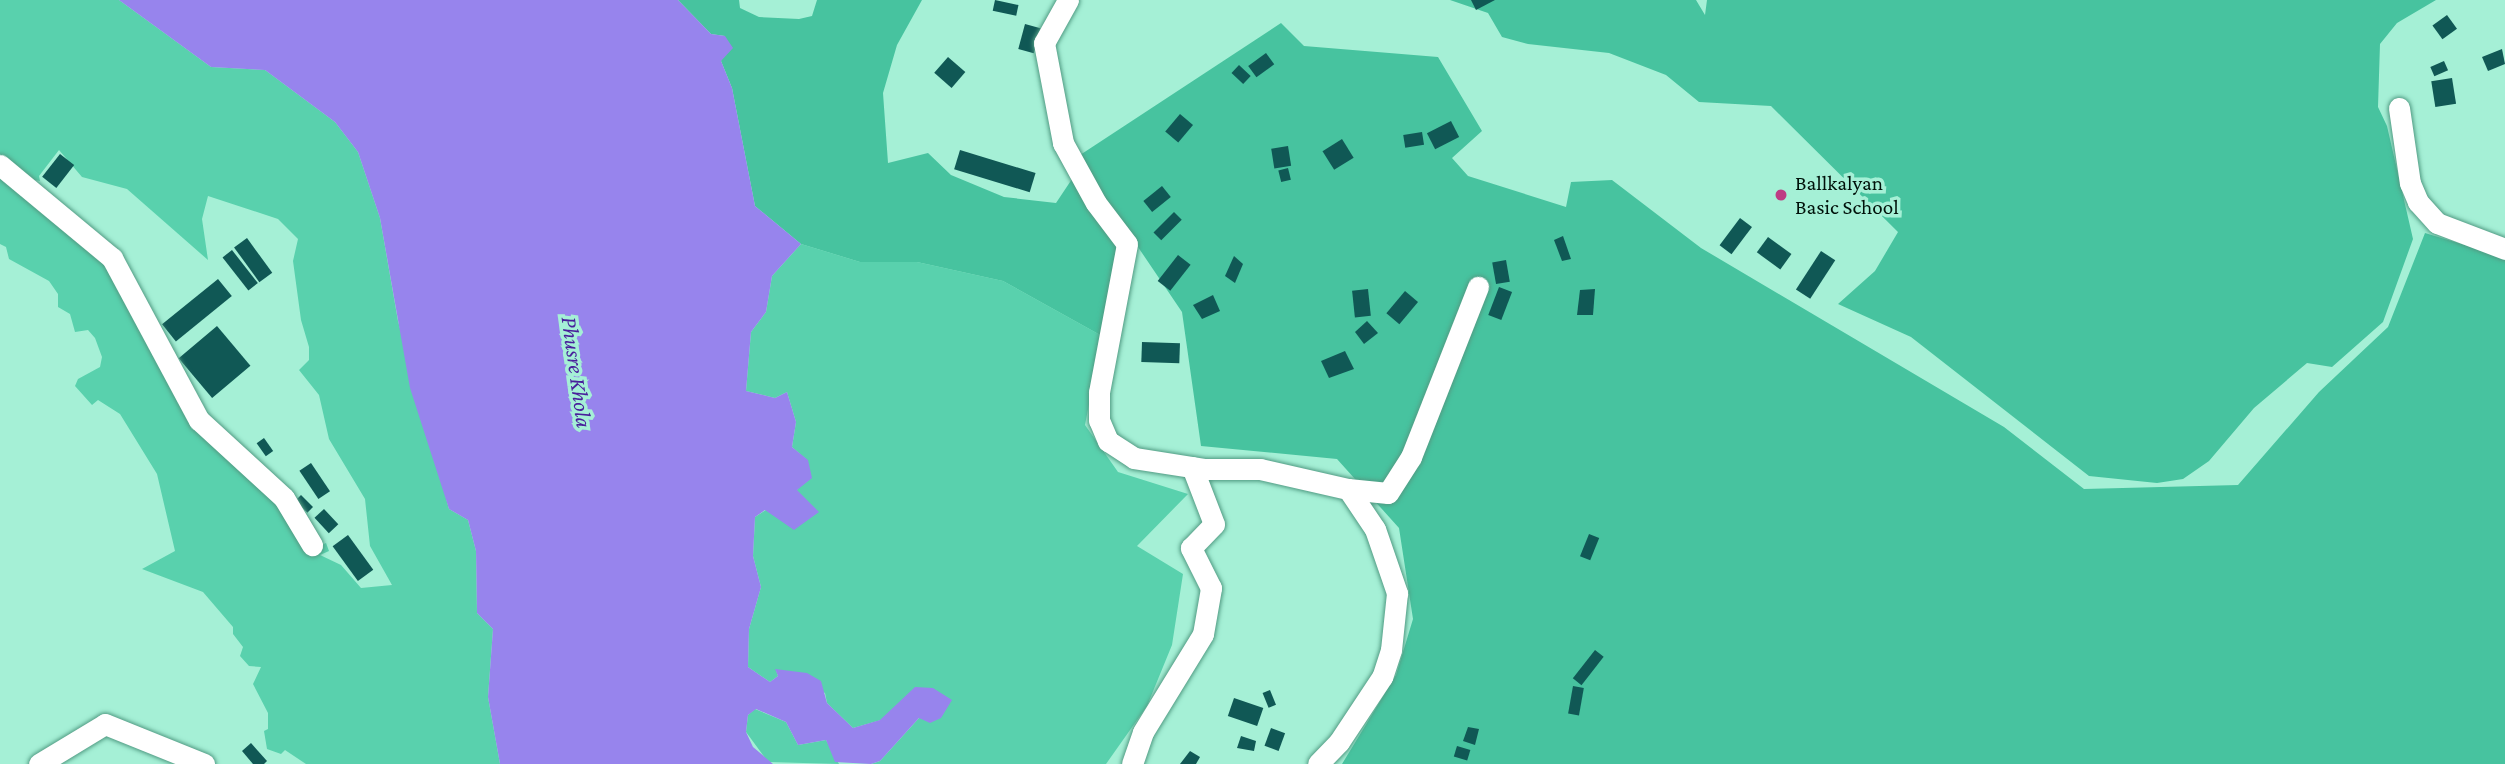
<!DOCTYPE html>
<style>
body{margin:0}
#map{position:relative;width:2505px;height:764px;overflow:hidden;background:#a5f0d6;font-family:"Crimson Pro",serif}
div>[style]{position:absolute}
.green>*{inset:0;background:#59d1ad}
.forest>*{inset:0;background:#47c39f}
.water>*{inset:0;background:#9784ed}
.building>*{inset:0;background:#105855;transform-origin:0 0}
.roads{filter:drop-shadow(0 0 2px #519b83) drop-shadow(0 0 2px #519b83)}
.street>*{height:21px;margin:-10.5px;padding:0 10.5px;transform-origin:10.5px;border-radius:10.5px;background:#fff}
.dots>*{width:19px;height:19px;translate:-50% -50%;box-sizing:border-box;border:4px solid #a5f0d6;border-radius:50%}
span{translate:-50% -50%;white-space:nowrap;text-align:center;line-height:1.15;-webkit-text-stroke:7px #a5f0d6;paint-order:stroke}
.poi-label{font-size:21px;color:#00110a}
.left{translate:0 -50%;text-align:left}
.water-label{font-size:23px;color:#491f9b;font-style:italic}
</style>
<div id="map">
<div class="green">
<i style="clip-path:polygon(0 0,119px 0,211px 67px,265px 70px,335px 122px,358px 152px,380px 218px,398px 321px,449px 509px,468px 520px,476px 551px,477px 613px,493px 629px,488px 697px,500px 764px,306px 764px,285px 750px,281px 754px,267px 749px,264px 731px,268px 729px,268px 713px,253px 684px,261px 667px,249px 666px,240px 656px,243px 647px,233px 634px,233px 627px,203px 592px,142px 569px,175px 551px,157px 474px,120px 414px,98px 400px,92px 405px,75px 386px,78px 379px,100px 367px,102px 357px,95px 338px,88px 330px,75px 332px,70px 314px,58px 307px,58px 294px,49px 281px,9px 259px,6px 247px,0 244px,0 172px,103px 260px,150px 337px,311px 550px,326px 543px,329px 551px,320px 555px,341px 565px,361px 588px,392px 585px,370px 546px,365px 499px,329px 439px,319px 395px,299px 370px,309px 360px,309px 347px,301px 320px,293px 261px,298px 239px,278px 219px,208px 196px,202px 219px,208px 260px,127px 189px,82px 177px,59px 150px,39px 176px,40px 181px,24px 178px,0 161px)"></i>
<i style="clip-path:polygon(801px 244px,860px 262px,917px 262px,1003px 281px,1102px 336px,1085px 425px,1118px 472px,1188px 494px,1137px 546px,1183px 574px,1172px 645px,1147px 706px,1106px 764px,871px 764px,880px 761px,920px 717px,951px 700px,853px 728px,827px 703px,825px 693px,776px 670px,778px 676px,770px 682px,748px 667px,749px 629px,761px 587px,753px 556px,755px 517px,797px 490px,807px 460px,792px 447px,796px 422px,787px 392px,775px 398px,746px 391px,751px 332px,766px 312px,772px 276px)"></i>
<i style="clip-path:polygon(755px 709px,786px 722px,798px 745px,826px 740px,839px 764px,768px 762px,746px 732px,748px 715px)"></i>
</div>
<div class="forest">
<i style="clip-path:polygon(678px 0,739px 0,740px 8px,759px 17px,799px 19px,812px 16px,817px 0,922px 0,897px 45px,883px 93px,888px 163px,928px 153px,951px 175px,1004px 197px,1056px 203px,1074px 176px,1117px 244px,1102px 336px,1003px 281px,917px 262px,860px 262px,801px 244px,755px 206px,732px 88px,721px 61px,725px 36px,711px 34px)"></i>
<i style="clip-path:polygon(1450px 0,1696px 0,1705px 15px,1707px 0,2436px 0,2397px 23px,2380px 44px,2378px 107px,2387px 126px,2413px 239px,2383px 322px,2332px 367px,2307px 363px,2254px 408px,2209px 461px,2183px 479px,2157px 483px,2089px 476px,1911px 337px,1838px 304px,1875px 271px,1898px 232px,1771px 106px,1699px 102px,1666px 75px,1609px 53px,1528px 44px,1502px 37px,1488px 13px)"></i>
<i style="clip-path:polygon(1281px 23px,1304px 46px,1438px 57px,1482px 131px,1452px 158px,1468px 176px,1566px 207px,1571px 182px,1612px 180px,1701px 248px,2004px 427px,2084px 489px,2238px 485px,2319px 392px,2388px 327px,2425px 233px,2505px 257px,2505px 764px,1342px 764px,1396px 675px,1413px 619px,1399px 528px,1337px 459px,1201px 446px,1182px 312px,1077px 157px)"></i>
</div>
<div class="water">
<i style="clip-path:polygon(119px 0,678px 0,711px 34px,725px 36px,733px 48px,721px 61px,732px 88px,755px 206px,801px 244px,772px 276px,766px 312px,751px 332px,746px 391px,775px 398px,787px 392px,796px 422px,792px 447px,808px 460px,812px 478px,797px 490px,819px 512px,794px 530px,765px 510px,755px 517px,753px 556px,761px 587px,749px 629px,748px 667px,770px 682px,778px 676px,775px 669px,807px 673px,821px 681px,827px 703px,853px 728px,880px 720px,915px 687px,933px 688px,952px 700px,941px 718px,930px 723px,919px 718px,880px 761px,871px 764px,835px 762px,826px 740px,798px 745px,786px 722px,756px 709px,748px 715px,746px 732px,753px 747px,773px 764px,500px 764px,488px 697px,493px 629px,477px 613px,476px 551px,468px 520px,449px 509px,410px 388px,380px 218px,358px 152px,335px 122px,265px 70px,211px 67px)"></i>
</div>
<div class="building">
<i style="left:995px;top:0;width:24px;height:11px;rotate:12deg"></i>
<i style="clip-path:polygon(1471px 0,1495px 0,1476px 10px)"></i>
<i style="left:2447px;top:15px;width:17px;height:18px;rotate:54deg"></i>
<i style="left:1025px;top:24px;width:16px;height:26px;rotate:15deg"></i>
<i style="clip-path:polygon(2502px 49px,2505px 64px,2488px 71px,2482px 57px)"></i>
<i style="left:1266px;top:53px;width:14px;height:22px;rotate:54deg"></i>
<i style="left:948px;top:57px;width:23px;height:21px;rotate:41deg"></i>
<i style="left:2444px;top:61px;width:10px;height:15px;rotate:66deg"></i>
<i style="left:1239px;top:65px;width:16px;height:11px;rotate:43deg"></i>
<i style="left:2452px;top:78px;width:26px;height:21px;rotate:81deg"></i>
<i style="left:1180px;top:114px;width:17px;height:23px;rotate:40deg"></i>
<i style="left:1451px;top:121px;width:18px;height:27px;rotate:63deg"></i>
<i style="left:1422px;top:132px;width:13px;height:19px;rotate:81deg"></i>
<i style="left:1342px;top:139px;width:22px;height:23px;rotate:58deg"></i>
<i style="left:1288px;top:146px;width:20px;height:17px;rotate:81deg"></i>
<i style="left:960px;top:150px;width:79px;height:20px;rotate:17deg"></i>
<i style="left:60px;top:154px;width:18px;height:29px;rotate:38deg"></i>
<i style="left:1288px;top:168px;width:12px;height:10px;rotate:76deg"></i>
<i style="left:1162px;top:186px;width:14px;height:24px;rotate:51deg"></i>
<i style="left:1174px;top:212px;width:11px;height:29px;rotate:45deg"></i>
<i style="left:1740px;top:218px;width:15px;height:34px;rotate:37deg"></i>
<i style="clip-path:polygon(1563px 236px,1571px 259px,1562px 261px,1554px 240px)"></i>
<i style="left:1768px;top:237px;width:29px;height:19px;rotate:36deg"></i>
<i style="left:247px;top:238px;width:43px;height:16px;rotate:54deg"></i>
<i style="left:232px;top:250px;width:42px;height:12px;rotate:52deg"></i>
<i style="left:1821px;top:251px;width:17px;height:46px;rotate:33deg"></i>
<i style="left:1178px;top:255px;width:16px;height:33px;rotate:38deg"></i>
<i style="clip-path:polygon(1234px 256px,1243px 264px,1235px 283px,1225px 276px)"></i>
<i style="left:1506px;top:260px;width:22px;height:14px;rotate:80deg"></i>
<i style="left:218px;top:279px;width:22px;height:72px;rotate:51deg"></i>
<i style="left:1499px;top:287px;width:14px;height:30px;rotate:21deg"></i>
<i style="left:1368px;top:289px;width:27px;height:16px;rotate:84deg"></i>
<i style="clip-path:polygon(1595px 289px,1593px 315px,1577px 315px,1580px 290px)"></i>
<i style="left:1405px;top:291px;width:17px;height:29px;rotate:40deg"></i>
<i style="clip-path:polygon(1213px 295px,1220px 311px,1202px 319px,1193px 305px)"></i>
<i style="clip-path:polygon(1367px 321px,1378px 333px,1364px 344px,1355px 332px)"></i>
<i style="left:217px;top:326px;width:52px;height:50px;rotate:50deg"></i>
<i style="left:1142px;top:342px;width:38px;height:20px;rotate:2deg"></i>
<i style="clip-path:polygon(1345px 351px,1354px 369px,1329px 378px,1321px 361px)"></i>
<i style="left:264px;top:438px;width:16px;height:9px;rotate:55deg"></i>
<i style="left:311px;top:463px;width:34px;height:14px;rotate:56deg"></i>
<i style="left:301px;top:495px;width:17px;height:8px;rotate:45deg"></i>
<i style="left:324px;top:509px;width:21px;height:13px;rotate:47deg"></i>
<i style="left:1589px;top:534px;width:11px;height:24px;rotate:22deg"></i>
<i style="left:348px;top:535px;width:43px;height:19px;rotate:54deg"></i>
<i style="left:1595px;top:650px;width:11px;height:36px;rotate:38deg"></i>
<i style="left:1573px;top:686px;width:11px;height:28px;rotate:10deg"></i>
<i style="left:1270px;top:690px;width:16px;height:8px;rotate:68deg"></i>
<i style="left:1234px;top:698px;width:31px;height:19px;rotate:19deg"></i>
<i style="clip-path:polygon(1468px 727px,1479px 729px,1475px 745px,1463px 741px)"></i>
<i style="left:1271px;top:728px;width:15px;height:19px;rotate:20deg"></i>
<i style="clip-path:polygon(1241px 736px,1256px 741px,1254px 751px,1237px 748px)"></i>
<i style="clip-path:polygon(251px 743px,267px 761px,264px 764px,253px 764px,242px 751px)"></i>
<i style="left:1457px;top:746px;width:14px;height:11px;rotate:17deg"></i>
<i style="clip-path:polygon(1190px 751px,1200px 757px,1196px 764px,1180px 764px)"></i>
</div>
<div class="roads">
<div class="street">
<i style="left:1068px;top:0;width:49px;rotate:119.2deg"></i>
<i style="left:1044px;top:43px;width:102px;rotate:79.2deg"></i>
<i style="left:1063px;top:143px;width:68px;rotate:61.2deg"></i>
<i style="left:1096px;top:203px;width:51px;rotate:52.9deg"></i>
<i style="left:1127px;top:244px;width:151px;rotate:100.7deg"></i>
<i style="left:1099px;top:392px;width:28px;rotate:90deg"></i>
<i style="left:1099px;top:420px;width:23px;rotate:67deg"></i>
<i style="left:1108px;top:441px;width:31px;rotate:33deg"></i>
<i style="left:1134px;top:458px;width:72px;rotate:8.8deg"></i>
<i style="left:1205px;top:469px;width:55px"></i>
<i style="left:1260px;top:469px;width:90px;rotate:12.8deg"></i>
<i style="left:1348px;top:489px;width:48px;rotate:56deg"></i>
<i style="left:1375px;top:529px;width:68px;rotate:71deg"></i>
<i style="left:1397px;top:593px;width:57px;rotate:96deg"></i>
<i style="left:1391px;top:650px;width:28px;rotate:108deg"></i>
<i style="left:1382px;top:677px;width:78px;rotate:123.5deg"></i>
<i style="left:1339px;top:742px;width:30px;rotate:134deg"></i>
<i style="left:2399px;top:108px;width:76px;rotate:81.7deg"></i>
<i style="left:2410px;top:183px;width:21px;rotate:67deg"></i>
<i style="left:2418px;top:202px;width:28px;rotate:48deg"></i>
<i style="left:2437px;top:223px;width:73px;rotate:20.9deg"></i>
<i style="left:0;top:165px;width:146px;rotate:39.7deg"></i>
<i style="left:112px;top:258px;width:184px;rotate:61.8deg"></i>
<i style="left:199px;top:420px;width:115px;rotate:42.5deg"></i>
<i style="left:284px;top:498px;width:55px;rotate:59.2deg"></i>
<i style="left:1348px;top:489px;width:40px;rotate:5.7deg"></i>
<i style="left:1388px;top:493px;width:43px;rotate:-57.4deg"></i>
<i style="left:1411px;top:457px;width:183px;rotate:-68.5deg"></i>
<i style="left:39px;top:764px;width:77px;rotate:-31.2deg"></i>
<i style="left:105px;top:724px;width:107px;rotate:22deg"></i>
<i style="left:1132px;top:764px;width:34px;rotate:-71deg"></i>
<i style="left:1143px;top:732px;width:115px;rotate:-58.5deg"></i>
<i style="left:1203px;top:634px;width:47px;rotate:-80.1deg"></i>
<i style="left:1211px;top:588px;width:45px;rotate:-116.6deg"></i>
<i style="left:1191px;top:548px;width:33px;rotate:-46deg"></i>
<i style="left:1214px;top:524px;width:61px;rotate:-111.1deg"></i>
</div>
</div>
<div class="dots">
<i style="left:1781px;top:195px;background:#be3c84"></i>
</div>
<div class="poi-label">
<span class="left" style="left:1795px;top:195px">Ballkalyan<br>Basic School</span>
</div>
<div class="water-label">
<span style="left:577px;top:372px;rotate:82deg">Phusre Khola</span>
</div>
</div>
